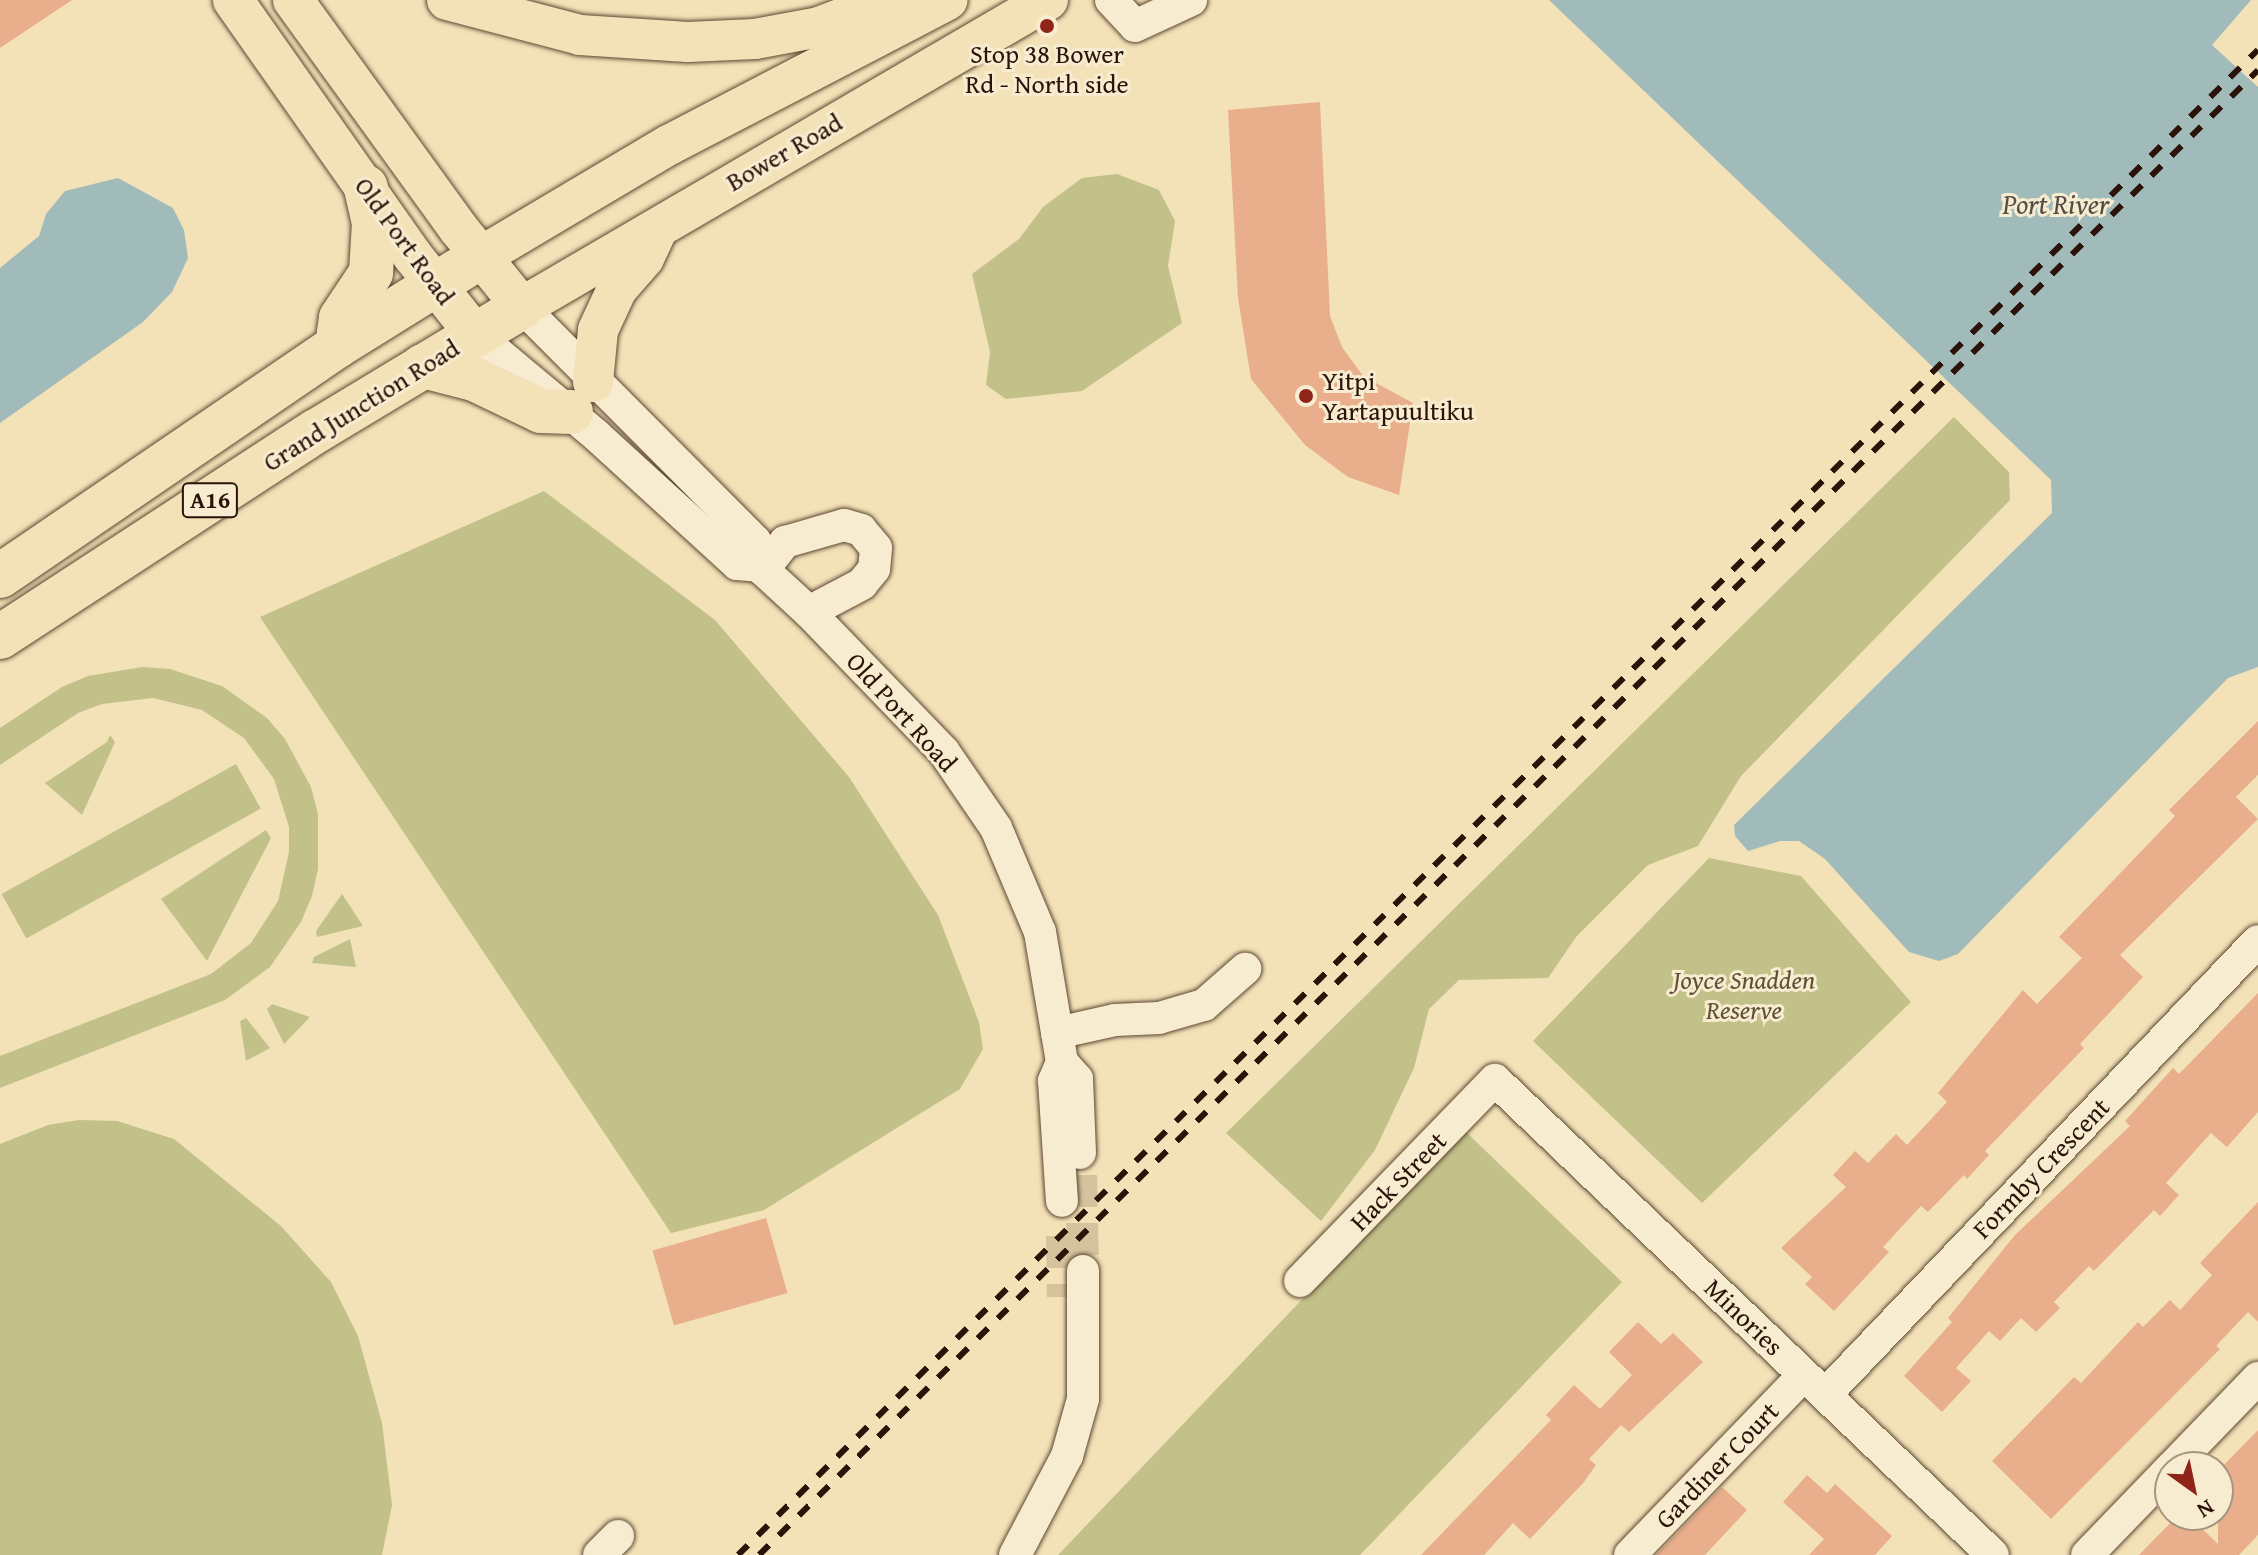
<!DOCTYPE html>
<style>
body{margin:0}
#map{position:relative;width:2258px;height:1555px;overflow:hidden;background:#f3e2b7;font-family:"Gentium Book Plus",serif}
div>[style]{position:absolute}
.green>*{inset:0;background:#c2c189;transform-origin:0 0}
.water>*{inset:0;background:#a1bbba}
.building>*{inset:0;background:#e9ae8b;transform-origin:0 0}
.minor-tunnel>*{height:32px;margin-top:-16px;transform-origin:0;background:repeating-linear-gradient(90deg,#d5c39d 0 32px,transparent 0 48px)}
.roads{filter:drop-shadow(0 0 2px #5d4734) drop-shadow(0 0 2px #5d4734)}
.minor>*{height:32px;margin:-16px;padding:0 16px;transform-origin:16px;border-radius:16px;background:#f7ecd0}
.major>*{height:40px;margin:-20px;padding:0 20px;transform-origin:20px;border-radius:20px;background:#f3e2b7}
.highway>*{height:44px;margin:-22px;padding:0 22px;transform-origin:22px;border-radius:22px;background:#f3e2b7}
.rail>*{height:6px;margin-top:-3px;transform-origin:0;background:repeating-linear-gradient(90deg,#2b1309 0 14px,transparent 0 28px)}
.dots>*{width:22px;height:22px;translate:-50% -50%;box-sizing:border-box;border:4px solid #f7ecd0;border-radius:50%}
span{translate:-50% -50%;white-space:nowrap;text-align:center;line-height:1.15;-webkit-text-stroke:6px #f7ecd0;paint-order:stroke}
.shield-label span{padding:2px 6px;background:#f7ecd0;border:2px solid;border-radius:6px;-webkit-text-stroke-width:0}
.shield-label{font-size:24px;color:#2b1309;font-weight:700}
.poi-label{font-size:26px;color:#2b1309}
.left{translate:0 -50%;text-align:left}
.street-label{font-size:26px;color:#2b1309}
.park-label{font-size:26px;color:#605036;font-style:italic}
.water-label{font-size:28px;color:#544e47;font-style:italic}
.north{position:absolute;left:2154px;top:1451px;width:80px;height:80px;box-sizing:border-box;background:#f7ecd0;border:2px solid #a59580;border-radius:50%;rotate:147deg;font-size:22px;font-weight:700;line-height:32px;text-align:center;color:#2b1309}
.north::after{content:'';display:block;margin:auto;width:28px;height:36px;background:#8f2418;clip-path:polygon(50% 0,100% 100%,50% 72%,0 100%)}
</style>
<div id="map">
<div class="green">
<i style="clip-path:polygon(1117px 174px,1159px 190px,1175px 221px,1168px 266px,1182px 323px,1082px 391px,1006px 399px,986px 385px,990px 352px,972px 274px,1019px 239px,1043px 207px,1082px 178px)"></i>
<i style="clip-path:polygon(1954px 417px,2009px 472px,2010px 500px,1741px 776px,1698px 846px,1648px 865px,1576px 937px,1548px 978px,1459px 980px,1429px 1009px,1414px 1068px,1375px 1150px,1321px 1221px,1226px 1133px)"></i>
<i style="clip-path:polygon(544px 491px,715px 620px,849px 777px,938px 915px,979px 1022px,983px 1049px,960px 1089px,764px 1210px,671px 1233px,260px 617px)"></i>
<i style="clip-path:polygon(142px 667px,170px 669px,222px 686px,267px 718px,285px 739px,311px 787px,318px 814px,318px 869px,312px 896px,301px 922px,270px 967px,225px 1000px,0 1088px,0 1056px,211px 974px,251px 943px,278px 901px,289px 852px,289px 827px,274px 779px,244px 738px,202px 710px,153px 698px,102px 704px,78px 713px,0 765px,0 728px,62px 687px,88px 676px)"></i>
<i style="clip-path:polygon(110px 735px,115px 742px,82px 815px,45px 783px,107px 742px)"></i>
<i style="left:236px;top:764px;width:51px;height:268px;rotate:61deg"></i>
<i style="clip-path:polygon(266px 830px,271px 838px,207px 961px,161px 899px)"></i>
<i style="clip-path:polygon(1709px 858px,1801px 876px,1911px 1002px,1702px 1203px,1533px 1041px)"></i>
<i style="clip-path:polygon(342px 894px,363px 926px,317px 937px,316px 931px)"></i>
<i style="clip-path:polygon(350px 939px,356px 967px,312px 963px,314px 957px)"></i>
<i style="clip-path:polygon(272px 1004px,310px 1017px,284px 1044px,267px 1009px)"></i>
<i style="clip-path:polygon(246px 1018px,270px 1048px,246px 1061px,240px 1021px)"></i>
<i style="clip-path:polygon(79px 1120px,117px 1121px,174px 1139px,281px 1226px,331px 1282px,358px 1336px,382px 1423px,392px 1505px,382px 1555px,0 1555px,0 1144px,48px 1125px)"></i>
<i style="clip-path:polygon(1464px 1130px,1622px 1282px,1360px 1555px,1058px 1555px)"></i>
</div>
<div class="water">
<i style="clip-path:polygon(1549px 0,2251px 0,2212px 45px,2258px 87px,2258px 667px,2228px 678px,1958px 954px,1939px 961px,1909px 952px,1825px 859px,1799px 841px,1780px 841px,1748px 851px,1735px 836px,1734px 825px,2052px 513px,2051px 480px)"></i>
<i style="clip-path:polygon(118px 178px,173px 208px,184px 230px,188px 258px,172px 292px,143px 322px,0 423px,0 268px,39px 236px,46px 214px,65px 191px)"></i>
</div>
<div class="building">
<i style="clip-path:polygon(0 0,72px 0,0 48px)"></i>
<i style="clip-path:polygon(1320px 102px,1330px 316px,1342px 347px,1363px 376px,1413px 403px,1399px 495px,1348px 477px,1305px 445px,1251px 379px,1238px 298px,1228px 110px)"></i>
<i style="clip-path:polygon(2258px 721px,2258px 775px,2236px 797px,2258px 819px,2120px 955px,2143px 977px,2080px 1044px,2084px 1048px,1985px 1151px,1989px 1155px,1967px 1179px,1964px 1175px,1928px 1212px,1921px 1206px,1883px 1247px,1889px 1252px,1834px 1311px,1805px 1284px,1812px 1277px,1781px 1248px,1846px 1187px,1833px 1175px,1855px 1151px,1868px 1163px,1896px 1134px,1907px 1145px,1947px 1102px,1938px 1093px,2023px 990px,2037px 1004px,2082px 958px,2059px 937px,2175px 816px,2169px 810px)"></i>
<i style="clip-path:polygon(2258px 993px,2258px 1112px,2227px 1147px,2211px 1133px,2166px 1183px,2179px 1195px,2160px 1216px,2154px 1210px,2094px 1271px,2089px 1266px,2054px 1302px,2060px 1308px,2036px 1332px,2021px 1318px,2000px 1341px,1989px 1331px,1956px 1368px,1971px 1381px,1942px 1412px,1904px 1376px,1952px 1322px,1948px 1318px,2015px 1235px,2130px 1126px,2125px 1121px,2173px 1068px,2179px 1074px)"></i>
<i style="clip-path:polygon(2258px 1202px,2258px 1322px,2248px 1312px,2216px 1346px,2220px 1349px,2051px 1519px,1992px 1461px,2074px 1377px,2081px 1383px,2138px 1322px,2143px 1327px,2170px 1300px,2180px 1310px,2212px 1275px,2200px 1263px)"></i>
<i style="left:766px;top:1218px;width:78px;height:118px;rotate:74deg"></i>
<i style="clip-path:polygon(1638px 1322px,1661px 1344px,1673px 1333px,1703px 1362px,1629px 1432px,1621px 1425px,1589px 1459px,1596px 1465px,1584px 1482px,1530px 1539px,1513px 1523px,1484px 1555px,1421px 1555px,1551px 1420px,1546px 1415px,1574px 1385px,1600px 1409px,1632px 1375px,1609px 1352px)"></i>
<i style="clip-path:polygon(2258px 1430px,2258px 1535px,2239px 1555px,2139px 1555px,2178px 1515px,2188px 1515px,2218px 1544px,2218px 1471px)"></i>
<i style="clip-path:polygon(1807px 1475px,1827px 1493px,1835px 1484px,1892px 1536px,1875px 1555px,1809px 1555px,1824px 1539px,1783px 1502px)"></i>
<i style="clip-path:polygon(1722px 1487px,1747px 1510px,1705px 1555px,1656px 1555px)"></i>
</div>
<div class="minor-tunnel">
<i style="left:1081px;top:1175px;width:96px;rotate:88.8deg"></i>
<i style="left:1062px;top:1236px;width:61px;rotate:89.1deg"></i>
</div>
<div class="roads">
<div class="minor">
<i style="left:1111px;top:0;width:35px;rotate:47deg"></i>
<i style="left:1135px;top:26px;width:62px;rotate:-24.9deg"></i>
<i style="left:522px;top:307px;width:330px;rotate:45.1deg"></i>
<i style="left:755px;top:541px;width:25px;rotate:81deg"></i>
<i style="left:474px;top:333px;width:160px;rotate:39.9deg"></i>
<i style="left:597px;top:436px;width:190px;rotate:42.4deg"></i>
<i style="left:737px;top:564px;width:22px;rotate:5deg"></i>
<i style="left:759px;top:566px;width:68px;rotate:42.6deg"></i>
<i style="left:809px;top:612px;width:194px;rotate:46deg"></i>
<i style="left:944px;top:752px;width:92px;rotate:55.6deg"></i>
<i style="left:996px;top:828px;width:113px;rotate:67.1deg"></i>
<i style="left:1040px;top:932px;width:132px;rotate:80.4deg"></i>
<i style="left:1062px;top:1062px;width:21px;rotate:113deg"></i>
<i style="left:1054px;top:1081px;width:120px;rotate:86.2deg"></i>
<i style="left:763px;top:570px;width:36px;rotate:-52deg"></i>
<i style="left:785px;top:542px;width:61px;rotate:-16.1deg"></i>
<i style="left:844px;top:525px;width:18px;rotate:16deg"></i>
<i style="left:861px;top:530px;width:23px;rotate:50deg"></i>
<i style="left:876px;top:548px;width:21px;rotate:95deg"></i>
<i style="left:874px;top:569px;width:19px;rotate:129deg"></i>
<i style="left:862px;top:584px;width:60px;rotate:152.2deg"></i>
<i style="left:1057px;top:1033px;width:59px;rotate:-12.6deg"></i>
<i style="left:1115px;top:1020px;width:44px;rotate:-2.6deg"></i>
<i style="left:1159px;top:1018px;width:47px;rotate:-16.1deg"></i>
<i style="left:1204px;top:1005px;width:55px;rotate:-41.3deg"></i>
<i style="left:1062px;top:1062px;width:23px;rotate:49deg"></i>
<i style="left:1077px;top:1079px;width:74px;rotate:87.7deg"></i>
<i style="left:1300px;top:1281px;width:280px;rotate:-45.9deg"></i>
<i style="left:1495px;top:1080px;width:688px;rotate:43.65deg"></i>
<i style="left:1825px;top:1395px;width:627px;rotate:-46.36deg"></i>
<i style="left:2172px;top:1467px;width:124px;rotate:-46deg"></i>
<i style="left:599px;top:1555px;width:27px;rotate:-45deg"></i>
<i style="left:1015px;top:1555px;width:112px;rotate:-62.3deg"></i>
<i style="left:1067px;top:1456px;width:59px;rotate:-74.3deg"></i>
<i style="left:1083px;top:1399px;width:128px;rotate:-90deg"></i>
<i style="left:1630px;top:1555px;width:250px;rotate:-46deg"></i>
<i style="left:2087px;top:1555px;width:120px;rotate:-46deg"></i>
</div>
<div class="major">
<i style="left:233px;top:0;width:312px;rotate:54.9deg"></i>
<i style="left:412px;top:255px;width:100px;rotate:51.5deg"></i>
<i style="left:293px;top:0;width:281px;rotate:54.1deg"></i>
<i style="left:458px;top:228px;width:102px;rotate:51deg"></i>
<i style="left:522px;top:307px;width:609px;rotate:-30.27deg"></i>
<i style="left:447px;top:0;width:138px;rotate:14.7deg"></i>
<i style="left:580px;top:35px;width:108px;rotate:3.7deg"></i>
<i style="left:688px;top:42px;width:67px;rotate:-2.6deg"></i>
<i style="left:755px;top:39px;width:65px;rotate:-10.6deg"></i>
<i style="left:819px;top:27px;width:76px;rotate:-20.8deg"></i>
<i style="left:480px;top:257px;width:220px;rotate:-30.7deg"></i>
<i style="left:669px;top:145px;width:314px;rotate:-27.5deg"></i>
<i style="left:593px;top:382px;width:52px;rotate:-84.5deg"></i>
<i style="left:598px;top:330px;width:45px;rotate:-65.1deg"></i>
<i style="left:617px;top:289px;width:41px;rotate:-48.9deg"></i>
<i style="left:644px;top:258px;width:29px;rotate:-65deg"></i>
</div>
<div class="highway">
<i style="left:337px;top:346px;width:28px;rotate:-82deg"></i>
<i style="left:341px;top:318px;width:54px;rotate:-56.3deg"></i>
<i style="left:371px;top:273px;width:50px;rotate:-86.6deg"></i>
<i style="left:374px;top:223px;width:37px;rotate:-103deg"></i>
<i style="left:423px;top:366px;width:53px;rotate:14.3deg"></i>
<i style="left:474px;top:379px;width:74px;rotate:25.5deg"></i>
<i style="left:541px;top:411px;width:30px;rotate:2deg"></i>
<i style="left:0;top:576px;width:408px;rotate:-34.3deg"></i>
<i style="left:337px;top:346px;width:168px;rotate:-31.9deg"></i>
<i style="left:0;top:637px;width:379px;rotate:-33.1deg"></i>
<i style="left:318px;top:430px;width:238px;rotate:-31.1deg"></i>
</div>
</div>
<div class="rail">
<i style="left:738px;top:1555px;width:2139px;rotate:-44.72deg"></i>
<i style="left:759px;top:1555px;width:2110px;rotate:-44.73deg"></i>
</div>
<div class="dots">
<i style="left:1047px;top:26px;background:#8f2418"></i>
<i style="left:1306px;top:396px;background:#8f2418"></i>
</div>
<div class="shield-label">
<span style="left:210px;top:500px">A16</span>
</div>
<div class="poi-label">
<span style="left:1047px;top:69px">Stop 38 Bower<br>Rd - North side</span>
<span class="left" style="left:1322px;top:396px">Yitpi<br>Yartapuultiku</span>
</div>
<div class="street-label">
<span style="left:784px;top:152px;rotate:-30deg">Bower Road</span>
<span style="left:405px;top:241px;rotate:54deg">Old Port Road</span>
<span style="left:361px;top:405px;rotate:-32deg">Grand Junction Road</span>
<span style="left:902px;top:712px;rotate:48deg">Old Port Road</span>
<span style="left:2041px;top:1168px;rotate:-46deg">Formby Crescent</span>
<span style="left:1398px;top:1181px;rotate:-46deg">Hack Street</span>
<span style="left:1744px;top:1317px;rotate:44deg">Minories</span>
<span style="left:1717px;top:1465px;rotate:-46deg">Gardiner Court</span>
</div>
<div class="park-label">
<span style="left:1744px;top:995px">Joyce Snadden<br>Reserve</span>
</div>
<div class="water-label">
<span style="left:2056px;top:204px">Port River</span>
</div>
<div class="north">N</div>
</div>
